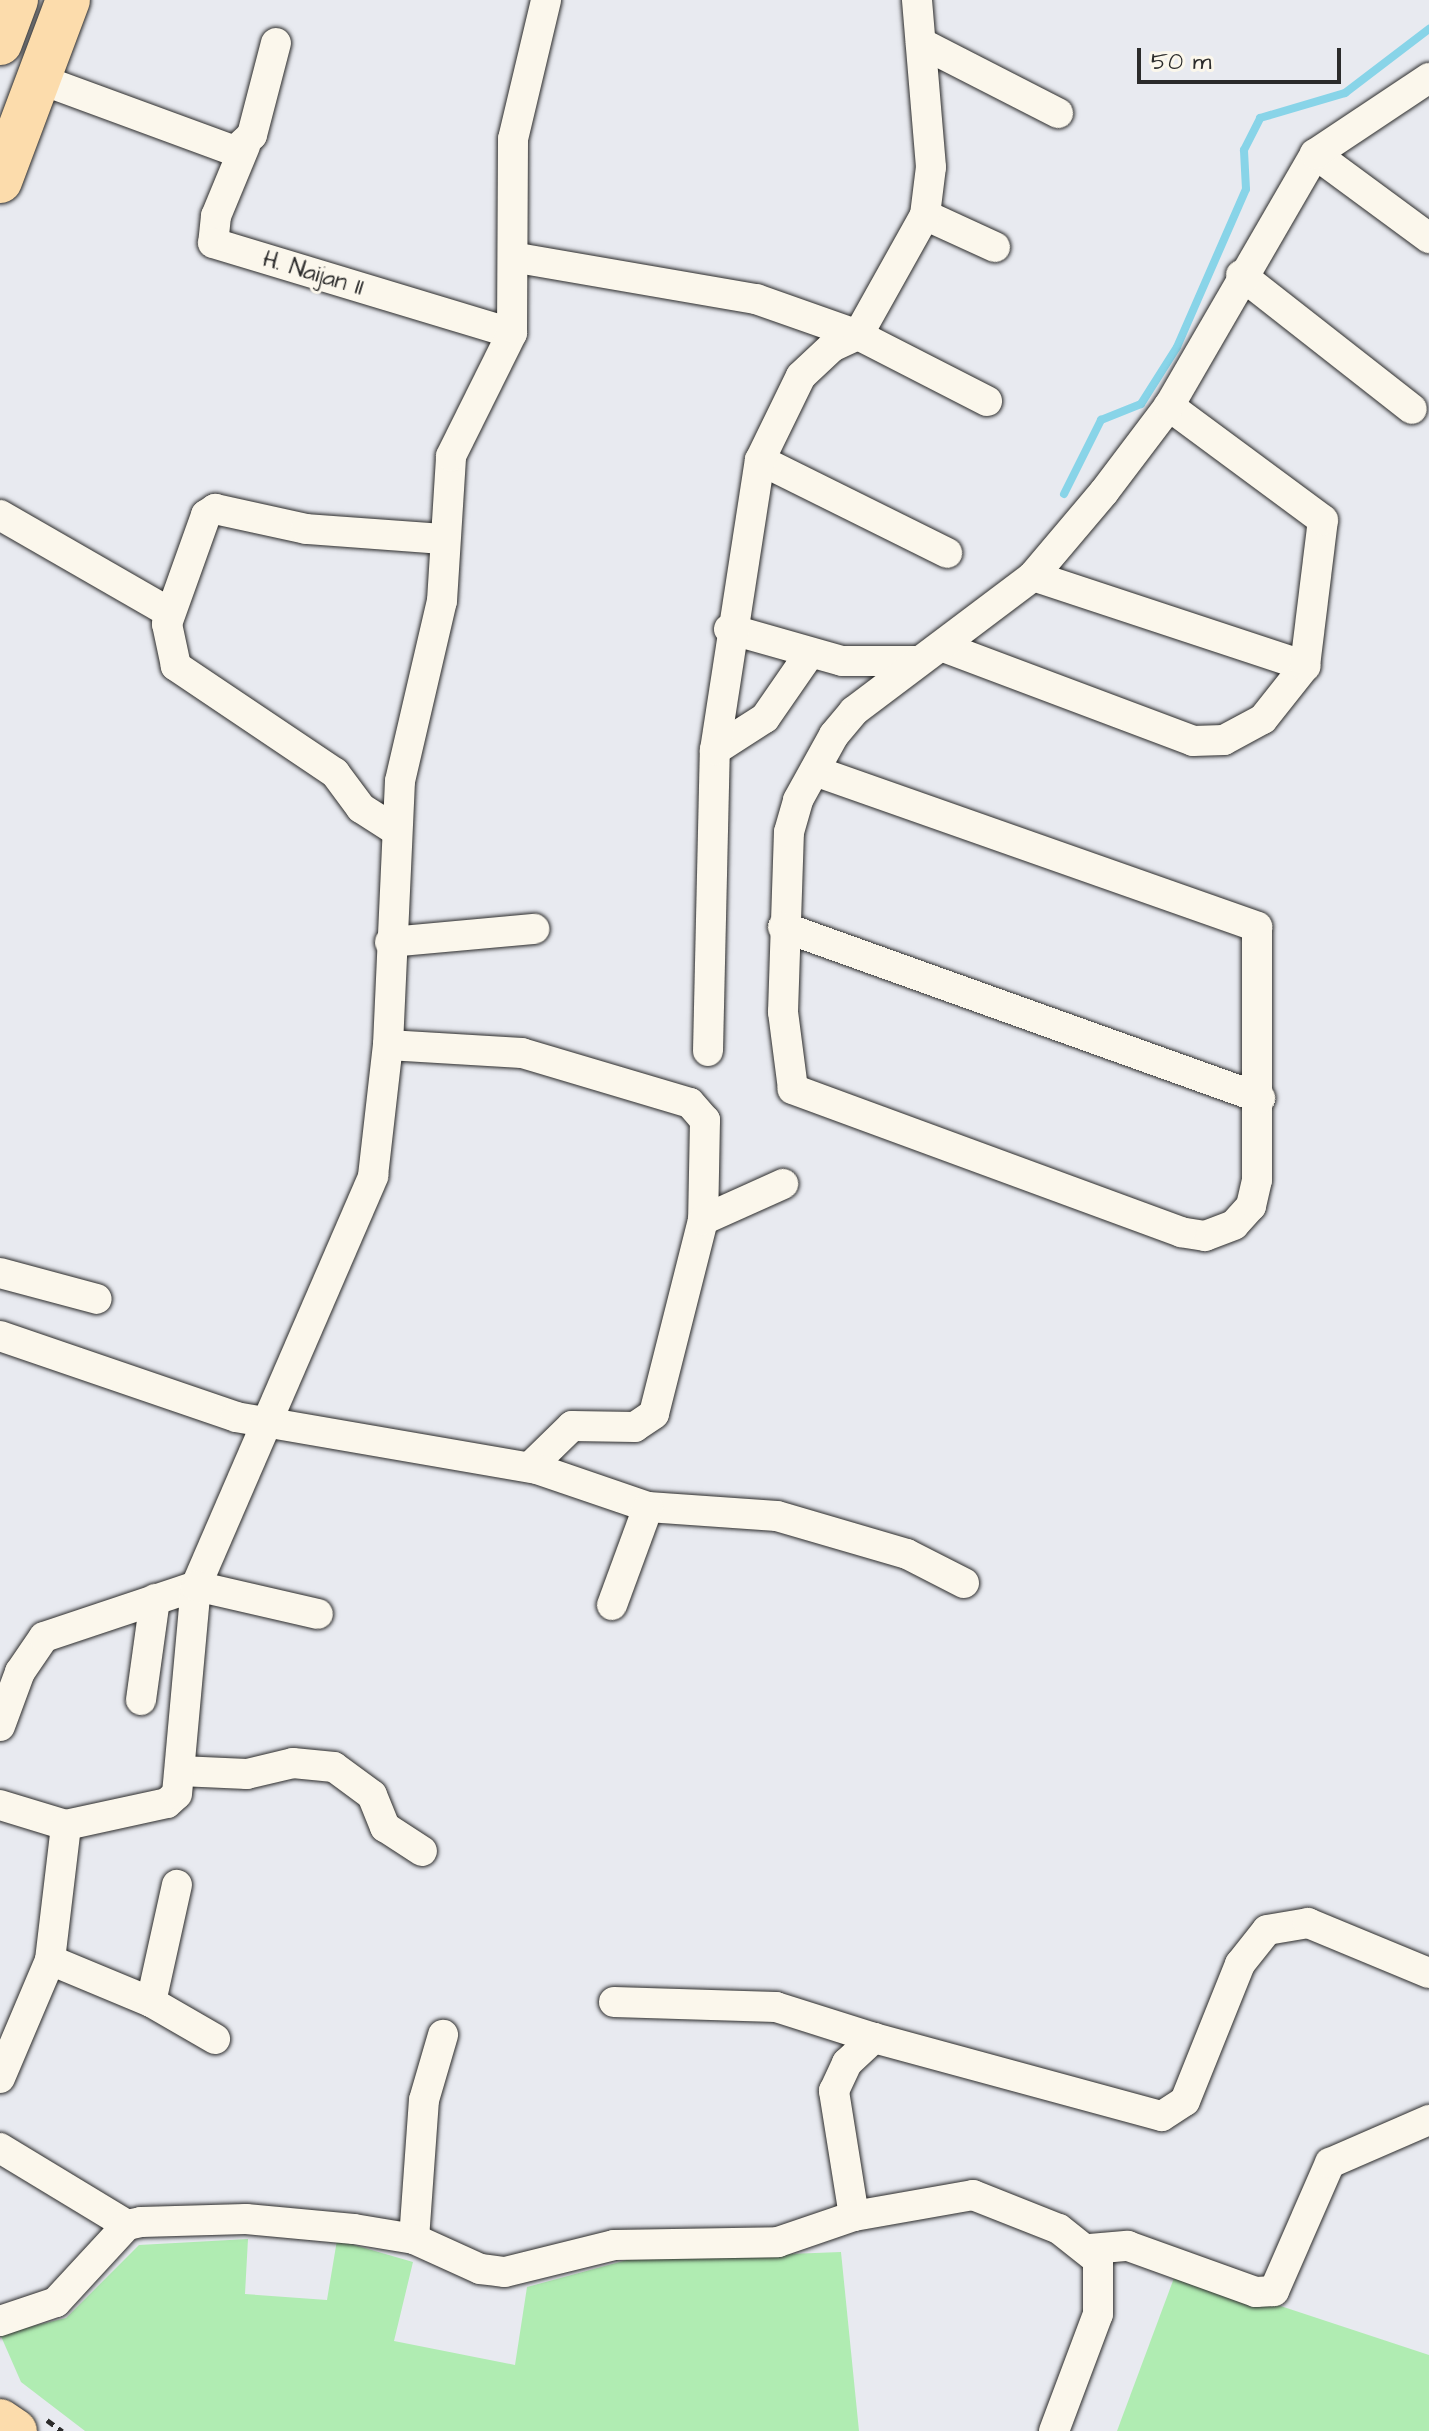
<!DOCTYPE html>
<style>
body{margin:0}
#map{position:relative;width:1429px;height:2431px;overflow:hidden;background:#e8eaf0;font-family:"Architects Daughter",sans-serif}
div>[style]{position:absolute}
.green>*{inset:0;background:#b0ecb2}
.stream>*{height:8px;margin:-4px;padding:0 4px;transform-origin:4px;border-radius:4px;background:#88d4e8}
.path>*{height:5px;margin-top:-2.5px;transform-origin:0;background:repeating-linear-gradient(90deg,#2b2b2b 0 8px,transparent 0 14px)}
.roads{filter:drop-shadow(0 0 2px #2b2b2b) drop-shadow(0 0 2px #2b2b2b)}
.street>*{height:30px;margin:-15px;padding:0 15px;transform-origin:15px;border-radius:15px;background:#fbf7ec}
.primary>*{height:44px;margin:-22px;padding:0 22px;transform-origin:22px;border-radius:22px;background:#fcdcac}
span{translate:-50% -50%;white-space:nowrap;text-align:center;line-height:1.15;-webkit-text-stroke:6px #fbf7ec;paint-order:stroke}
.street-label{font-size:24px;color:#2b2b2b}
.scale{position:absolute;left:1137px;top:48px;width:204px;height:36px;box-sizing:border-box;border:4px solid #2b2b2b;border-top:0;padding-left:10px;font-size:24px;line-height:28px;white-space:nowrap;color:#2b2b2b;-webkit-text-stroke:6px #fbf7ec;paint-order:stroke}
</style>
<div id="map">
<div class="green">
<i style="clip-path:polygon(248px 2239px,245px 2294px,327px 2300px,337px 2240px,413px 2262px,394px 2341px,515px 2365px,527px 2287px,627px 2260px,841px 2252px,859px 2431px,85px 2431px,21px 2382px,0 2334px,66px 2318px,139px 2245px)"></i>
<i style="clip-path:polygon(1193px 2277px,1429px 2355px,1429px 2431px,1117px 2431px,1174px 2278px)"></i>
</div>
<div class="stream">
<i style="left:1064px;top:494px;width:83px;rotate:-63.4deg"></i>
<i style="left:1101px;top:420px;width:43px;rotate:-21.8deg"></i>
<i style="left:1141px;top:404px;width:67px;rotate:-57.7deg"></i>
<i style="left:1177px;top:347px;width:172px;rotate:-66.4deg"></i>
<i style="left:1246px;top:189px;width:39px;rotate:-93deg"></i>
<i style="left:1244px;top:150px;width:36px;rotate:-63deg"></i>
<i style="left:1260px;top:118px;width:89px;rotate:-16.4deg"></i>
<i style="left:1345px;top:93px;width:106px;rotate:-37.3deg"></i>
</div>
<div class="path">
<i style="left:47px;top:2420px;width:19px;rotate:36deg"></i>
</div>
<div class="roads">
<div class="street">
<i style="left:921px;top:43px;width:154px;rotate:27.1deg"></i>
<i style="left:39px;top:79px;width:209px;rotate:20.2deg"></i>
<i style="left:235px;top:151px;width:23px;rotate:-43deg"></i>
<i style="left:252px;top:135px;width:95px;rotate:-75.4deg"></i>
<i style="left:245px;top:146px;width:76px;rotate:112.5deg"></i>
<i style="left:216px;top:216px;width:27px;rotate:96deg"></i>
<i style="left:213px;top:243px;width:312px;rotate:16.8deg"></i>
<i style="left:1315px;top:154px;width:142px;rotate:36.4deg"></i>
<i style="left:925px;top:215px;width:77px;rotate:24.6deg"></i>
<i style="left:518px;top:258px;width:242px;rotate:9.8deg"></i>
<i style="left:756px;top:299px;width:108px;rotate:19.4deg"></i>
<i style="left:858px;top:335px;width:145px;rotate:27.1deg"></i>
<i style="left:1241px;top:275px;width:217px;rotate:38.1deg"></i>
<i style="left:760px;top:460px;width:209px;rotate:26.4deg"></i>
<i style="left:0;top:515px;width:195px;rotate:29.9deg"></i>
<i style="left:1033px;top:576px;width:287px;rotate:18.3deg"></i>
<i style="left:729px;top:629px;width:117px;rotate:15.8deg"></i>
<i style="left:842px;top:661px;width:73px"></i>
<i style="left:946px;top:648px;width:264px;rotate:20.6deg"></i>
<i style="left:1193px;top:741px;width:31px;rotate:-2deg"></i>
<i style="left:1224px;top:740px;width:44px;rotate:-28.3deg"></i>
<i style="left:1263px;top:719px;width:68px;rotate:-51.6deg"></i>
<i style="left:1305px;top:666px;width:147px;rotate:-83deg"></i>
<i style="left:1323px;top:520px;width:192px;rotate:-143.5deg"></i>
<i style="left:715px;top:750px;width:59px;rotate:-32.6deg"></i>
<i style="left:765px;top:718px;width:79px;rotate:-55.3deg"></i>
<i style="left:815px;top:771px;width:469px;rotate:19.4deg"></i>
<i style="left:1257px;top:927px;width:253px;rotate:90deg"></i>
<i style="left:1257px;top:1180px;width:27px;rotate:103deg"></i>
<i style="left:1251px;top:1206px;width:25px;rotate:132deg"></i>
<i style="left:1234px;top:1225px;width:31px;rotate:159deg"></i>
<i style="left:1205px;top:1236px;width:24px;rotate:-171deg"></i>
<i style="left:1181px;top:1232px;width:414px;rotate:-159.8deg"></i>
<i style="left:793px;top:1089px;width:78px;rotate:-97.4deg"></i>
<i style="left:783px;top:1012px;width:180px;rotate:-88.1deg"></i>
<i style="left:789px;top:832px;width:33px;rotate:-74deg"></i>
<i style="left:798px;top:800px;width:74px;rotate:-61deg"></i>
<i style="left:834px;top:735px;width:31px;rotate:-50deg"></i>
<i style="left:854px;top:711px;width:224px;rotate:-37deg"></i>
<i style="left:1033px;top:576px;width:110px;rotate:-49.8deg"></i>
<i style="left:1104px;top:492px;width:108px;rotate:-52.9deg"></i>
<i style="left:1169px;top:406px;width:291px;rotate:-59.9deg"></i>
<i style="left:1315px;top:154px;width:137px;rotate:-33.7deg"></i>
<i style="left:397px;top:831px;width:43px;rotate:-147.4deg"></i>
<i style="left:361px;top:808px;width:44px;rotate:-126.6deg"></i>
<i style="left:335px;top:773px;width:192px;rotate:-146.1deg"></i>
<i style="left:176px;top:666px;width:43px;rotate:-102.1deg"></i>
<i style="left:167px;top:624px;width:116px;rotate:-70.3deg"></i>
<i style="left:206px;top:515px;width:11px;rotate:-34deg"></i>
<i style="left:215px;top:509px;width:93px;rotate:12.4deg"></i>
<i style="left:306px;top:529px;width:136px;rotate:4.2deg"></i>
<i style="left:783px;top:927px;width:507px;rotate:19.72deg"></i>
<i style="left:390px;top:942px;width:145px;rotate:-5.2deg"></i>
<i style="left:388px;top:1045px;width:134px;rotate:3.4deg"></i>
<i style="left:522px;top:1053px;width:175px;rotate:16.6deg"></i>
<i style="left:690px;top:1103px;width:23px;rotate:49deg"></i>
<i style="left:705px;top:1120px;width:100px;rotate:91.1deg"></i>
<i style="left:703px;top:1220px;width:200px;rotate:104.2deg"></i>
<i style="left:654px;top:1414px;width:23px;rotate:146deg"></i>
<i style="left:635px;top:1427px;width:63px;rotate:-179.1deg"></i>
<i style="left:572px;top:1426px;width:59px;rotate:135.7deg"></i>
<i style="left:708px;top:1051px;width:301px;rotate:-88.7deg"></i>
<i style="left:715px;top:750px;width:293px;rotate:-81.2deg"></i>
<i style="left:760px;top:460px;width:93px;rotate:-64deg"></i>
<i style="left:801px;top:376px;width:42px;rotate:-43.1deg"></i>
<i style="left:832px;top:347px;width:29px;rotate:-25deg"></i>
<i style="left:858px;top:335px;width:137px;rotate:-60.8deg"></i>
<i style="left:925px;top:215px;width:48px;rotate:-82.9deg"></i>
<i style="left:931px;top:167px;width:168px;rotate:-94.8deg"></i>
<i style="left:703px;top:1220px;width:88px;rotate:-24.2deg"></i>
<i style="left:0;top:1273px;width:100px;rotate:15deg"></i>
<i style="left:0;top:1336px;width:250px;rotate:18.9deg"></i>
<i style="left:236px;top:1417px;width:305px;rotate:9.8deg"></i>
<i style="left:537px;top:1469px;width:117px;rotate:18.9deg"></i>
<i style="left:648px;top:1507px;width:129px;rotate:4deg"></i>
<i style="left:777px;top:1516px;width:135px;rotate:16.3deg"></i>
<i style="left:907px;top:1554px;width:64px;rotate:27deg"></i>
<i style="left:612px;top:1605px;width:104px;rotate:-69.8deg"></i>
<i style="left:141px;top:1700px;width:102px;rotate:-82.1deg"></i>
<i style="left:0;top:1726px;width:58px;rotate:-69.7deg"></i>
<i style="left:20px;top:1672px;width:42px;rotate:-55.6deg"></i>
<i style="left:44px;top:1637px;width:160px;rotate:-18.5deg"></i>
<i style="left:196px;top:1586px;width:447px;rotate:-66.6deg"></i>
<i style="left:373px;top:1176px;width:132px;rotate:-83.5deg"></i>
<i style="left:388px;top:1045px;width:264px;rotate:-87.4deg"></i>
<i style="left:400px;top:781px;width:185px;rotate:-76.9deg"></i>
<i style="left:442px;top:601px;width:145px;rotate:-86.4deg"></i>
<i style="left:451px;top:456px;width:137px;rotate:-63.6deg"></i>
<i style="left:512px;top:333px;width:194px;rotate:-89.7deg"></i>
<i style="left:513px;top:139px;width:143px;rotate:-76.6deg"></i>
<i style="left:180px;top:1771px;width:67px;rotate:2.6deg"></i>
<i style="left:247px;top:1774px;width:47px;rotate:-13.4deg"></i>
<i style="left:293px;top:1763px;width:41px;rotate:5.6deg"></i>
<i style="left:334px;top:1767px;width:47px;rotate:36.4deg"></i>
<i style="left:372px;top:1795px;width:35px;rotate:68deg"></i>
<i style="left:385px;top:1827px;width:44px;rotate:33deg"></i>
<i style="left:0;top:1805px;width:69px;rotate:16.9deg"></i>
<i style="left:50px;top:1960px;width:109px;rotate:22.6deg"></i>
<i style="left:151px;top:2002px;width:74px;rotate:30deg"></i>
<i style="left:151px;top:2002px;width:120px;rotate:-77.5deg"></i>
<i style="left:614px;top:2002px;width:162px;rotate:1.8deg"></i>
<i style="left:776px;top:2007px;width:103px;rotate:17.6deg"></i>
<i style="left:0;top:2078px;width:128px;rotate:-67deg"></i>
<i style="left:50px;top:1960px;width:136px;rotate:-83.2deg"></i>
<i style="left:66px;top:1825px;width:103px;rotate:-12.3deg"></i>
<i style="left:167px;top:1803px;width:13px;rotate:-42deg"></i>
<i style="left:177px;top:1794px;width:209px;rotate:-84.8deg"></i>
<i style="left:196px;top:1586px;width:125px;rotate:12.9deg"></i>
<i style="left:0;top:2148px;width:149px;rotate:31.2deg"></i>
<i style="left:854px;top:2216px;width:127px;rotate:-99.1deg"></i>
<i style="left:834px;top:2091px;width:31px;rotate:-65deg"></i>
<i style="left:847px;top:2063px;width:37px;rotate:-43deg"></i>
<i style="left:874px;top:2038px;width:298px;rotate:15.2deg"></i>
<i style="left:1162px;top:2116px;width:27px;rotate:-33deg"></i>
<i style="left:1185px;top:2101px;width:148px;rotate:-68.1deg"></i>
<i style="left:1240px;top:1964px;width:43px;rotate:-51.5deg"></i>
<i style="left:1267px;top:1930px;width:42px;rotate:-9.7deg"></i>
<i style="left:1308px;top:1923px;width:131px;rotate:22.5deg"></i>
<i style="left:414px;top:2239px;width:139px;rotate:-85.9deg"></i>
<i style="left:424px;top:2100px;width:68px;rotate:-73.7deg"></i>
<i style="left:1090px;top:2249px;width:38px;rotate:-5deg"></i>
<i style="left:1128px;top:2246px;width:136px;rotate:19.8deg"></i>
<i style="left:1256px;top:2292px;width:18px;rotate:-3deg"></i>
<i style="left:1274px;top:2291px;width:140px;rotate:-66.4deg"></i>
<i style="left:1330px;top:2163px;width:108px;rotate:-23.5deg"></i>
<i style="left:0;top:2321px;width:59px;rotate:-18.7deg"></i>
<i style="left:56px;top:2302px;width:105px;rotate:-47.3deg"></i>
<i style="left:127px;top:2225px;width:14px;rotate:-12deg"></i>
<i style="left:141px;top:2222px;width:105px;rotate:-1.6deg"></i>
<i style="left:246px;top:2219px;width:108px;rotate:5.3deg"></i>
<i style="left:354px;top:2229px;width:61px;rotate:9.5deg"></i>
<i style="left:414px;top:2239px;width:72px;rotate:24.4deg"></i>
<i style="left:480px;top:2269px;width:25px;rotate:7deg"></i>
<i style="left:505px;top:2272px;width:112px;rotate:-13.9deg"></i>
<i style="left:614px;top:2245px;width:164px;rotate:-1deg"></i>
<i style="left:778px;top:2242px;width:80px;rotate:-18.9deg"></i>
<i style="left:854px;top:2216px;width:121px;rotate:-10deg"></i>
<i style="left:973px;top:2195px;width:92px;rotate:21.6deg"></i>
<i style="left:1059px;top:2229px;width:50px;rotate:38.5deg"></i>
<i style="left:1098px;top:2260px;width:54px;rotate:90deg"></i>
<i style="left:1098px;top:2314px;width:125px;rotate:110.6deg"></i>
</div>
<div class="primary">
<i style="left:0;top:43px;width:46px;rotate:-69.6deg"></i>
<i style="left:0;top:181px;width:193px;rotate:-69.4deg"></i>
<i style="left:0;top:2421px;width:18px;rotate:34deg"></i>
</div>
</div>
<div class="street-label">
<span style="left:313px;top:274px;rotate:17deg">H. Naijan II</span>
</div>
<div class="scale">50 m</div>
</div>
